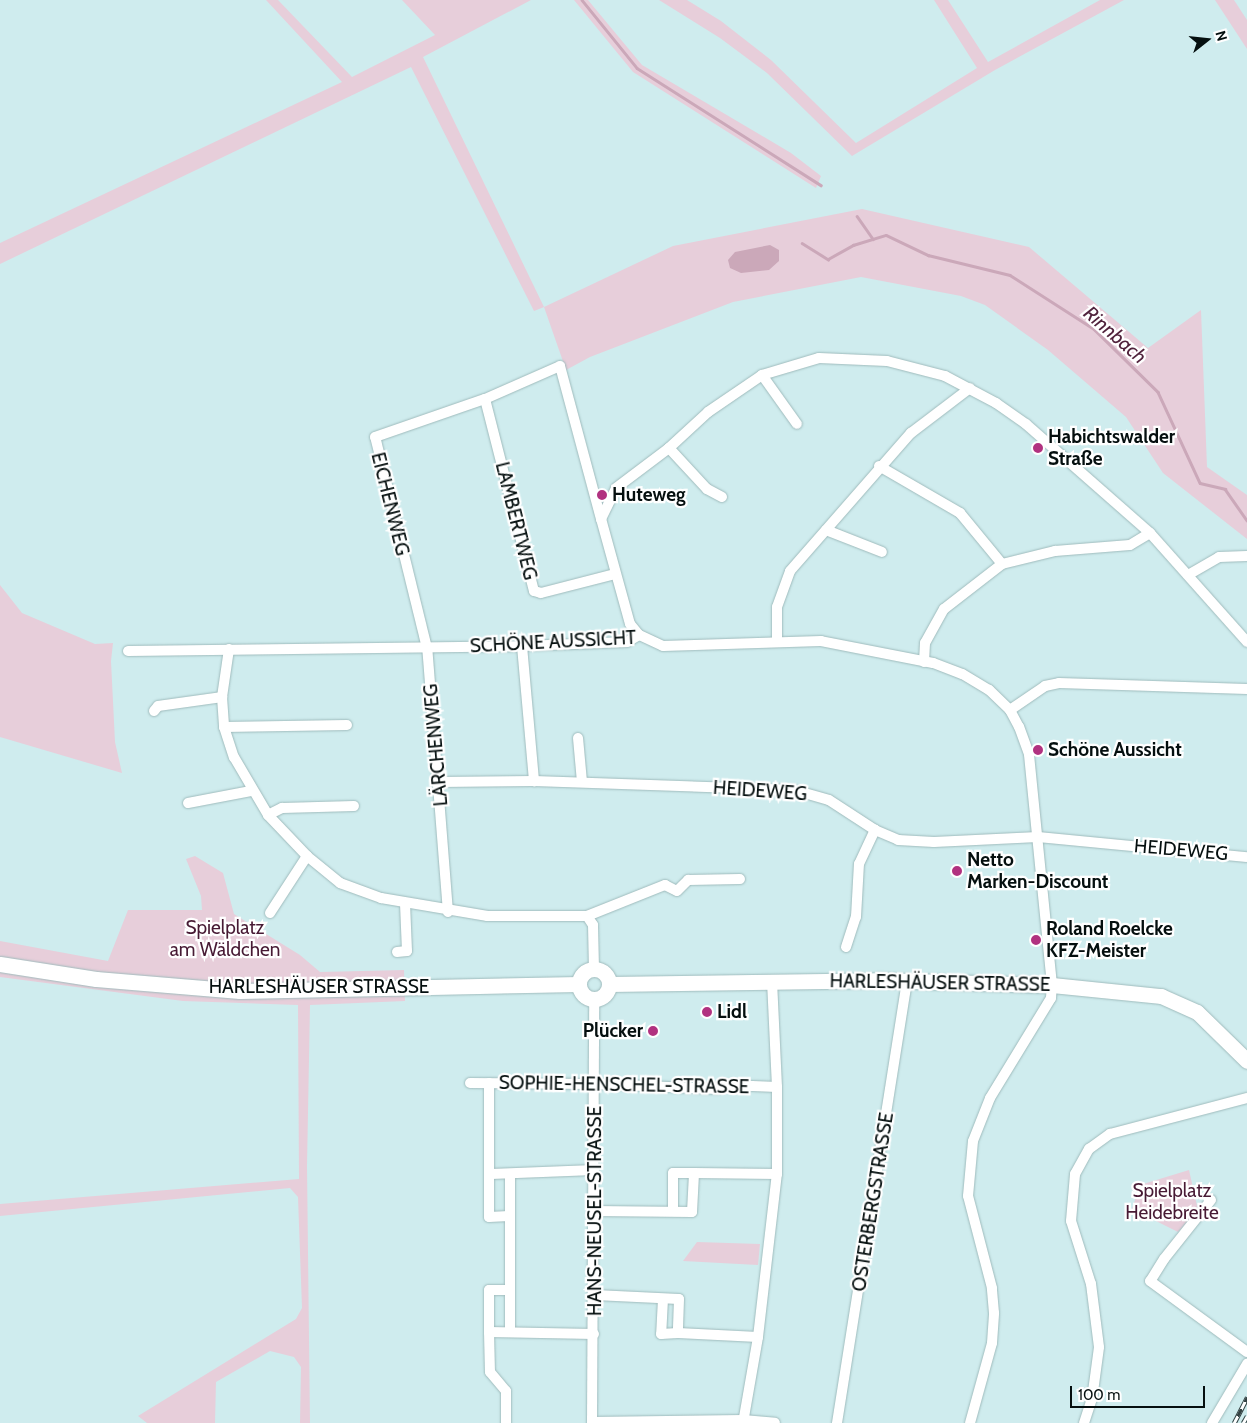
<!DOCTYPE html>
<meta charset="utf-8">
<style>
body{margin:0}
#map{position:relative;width:1247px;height:1423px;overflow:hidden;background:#cfecee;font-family:Cabin,sans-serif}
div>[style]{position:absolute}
.green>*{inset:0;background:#e7ceda}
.water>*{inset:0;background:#cba8b9}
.stream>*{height:2.5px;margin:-1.25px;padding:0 1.25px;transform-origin:1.25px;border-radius:1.25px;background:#cba8b9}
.roads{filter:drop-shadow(0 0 1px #9fbbbc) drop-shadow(0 0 1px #9fbbbc)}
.street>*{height:10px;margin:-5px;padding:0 5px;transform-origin:5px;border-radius:5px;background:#fff}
.secondary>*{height:15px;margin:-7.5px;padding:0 7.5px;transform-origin:7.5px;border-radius:7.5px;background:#fff}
.secondary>.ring{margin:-7.5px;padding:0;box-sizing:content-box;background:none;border:15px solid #fff;border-radius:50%}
.rail>*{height:4.5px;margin-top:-2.25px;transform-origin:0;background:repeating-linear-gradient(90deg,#fff 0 8px,#344243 0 16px);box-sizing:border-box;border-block:1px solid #344243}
.dots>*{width:14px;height:14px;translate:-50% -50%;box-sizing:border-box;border:2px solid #fff;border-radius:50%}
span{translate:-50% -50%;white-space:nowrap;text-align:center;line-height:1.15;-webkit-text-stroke:4.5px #fff;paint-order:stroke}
.poi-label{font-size:19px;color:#050f0f;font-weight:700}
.left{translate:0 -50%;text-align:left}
.right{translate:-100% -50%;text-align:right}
.street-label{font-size:19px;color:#050f0f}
.park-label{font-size:19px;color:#471a34}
.water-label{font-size:20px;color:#51233d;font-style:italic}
.north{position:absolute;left:1182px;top:15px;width:50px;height:50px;-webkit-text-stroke:4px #fff;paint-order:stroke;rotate:74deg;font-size:14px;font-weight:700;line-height:20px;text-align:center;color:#050f0f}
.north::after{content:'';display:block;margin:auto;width:18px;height:22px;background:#050f0f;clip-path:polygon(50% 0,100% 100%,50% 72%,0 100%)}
.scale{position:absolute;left:1070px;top:1386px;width:135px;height:22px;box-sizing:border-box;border:2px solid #050f0f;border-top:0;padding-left:6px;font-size:15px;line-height:18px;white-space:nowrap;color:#050f0f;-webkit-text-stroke:4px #fff;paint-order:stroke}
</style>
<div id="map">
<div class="green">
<i style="clip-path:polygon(266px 0,278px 0,352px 77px,435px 35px,402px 0,531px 0,423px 57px,544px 307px,673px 246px,862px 209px,1029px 247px,1148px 348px,1201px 310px,1207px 467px,1247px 495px,1247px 539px,1163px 473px,1126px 417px,1048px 350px,985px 305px,961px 296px,861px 277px,733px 302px,590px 357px,566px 370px,544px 307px,534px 311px,411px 67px,0 264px,0 243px,342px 82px)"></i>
<i style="clip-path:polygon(574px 0,588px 0,642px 65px,791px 153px,821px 176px,816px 188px,633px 72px)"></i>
<i style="clip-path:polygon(659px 0,687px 0,721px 21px,771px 60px,856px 143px,977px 68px,934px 0,948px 0,988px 62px,1100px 0,1124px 0,995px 70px,852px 156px,767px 73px,720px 38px)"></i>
<i style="clip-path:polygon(1215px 0,1234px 0,1247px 20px,1247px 49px)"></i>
<i style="clip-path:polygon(0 585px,22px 613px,95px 644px,113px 643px,111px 661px,115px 742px,122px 773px,0 737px)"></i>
<i style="clip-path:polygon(195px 856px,223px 873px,234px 914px,300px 955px,320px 972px,404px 970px,405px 1001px,310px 1005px,307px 1166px,310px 1423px,300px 1423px,301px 1367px,294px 1357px,270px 1351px,216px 1382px,215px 1423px,147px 1423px,138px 1416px,296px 1319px,302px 1308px,298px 1197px,290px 1188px,0 1216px,0 1204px,299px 1179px,298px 1005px,183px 1001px,0 977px,0 941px,108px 961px,128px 910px,202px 910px,201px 896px,186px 859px)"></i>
<i style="clip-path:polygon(1189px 1170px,1198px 1210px,1178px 1232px,1132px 1209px,1140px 1185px)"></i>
<i style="clip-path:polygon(697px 1242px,760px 1244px,758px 1265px,683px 1261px)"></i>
</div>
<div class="water">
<i style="clip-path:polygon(770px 245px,779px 250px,779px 261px,769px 270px,741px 273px,730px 268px,728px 260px,735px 252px)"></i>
</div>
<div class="stream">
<i style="left:582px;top:0;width:87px;rotate:51deg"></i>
<i style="left:637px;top:68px;width:218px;rotate:32.5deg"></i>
<i style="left:857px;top:216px;width:28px;rotate:55deg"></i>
<i style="left:802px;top:243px;width:31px;rotate:32deg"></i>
<i style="left:828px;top:259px;width:29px;rotate:-29deg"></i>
<i style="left:853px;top:245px;width:34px;rotate:-17deg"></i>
<i style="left:886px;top:235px;width:47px;rotate:25.5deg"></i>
<i style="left:928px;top:255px;width:84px;rotate:13.7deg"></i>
<i style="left:1010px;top:275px;width:100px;rotate:32.7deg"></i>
<i style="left:1094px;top:329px;width:90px;rotate:44.5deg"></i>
<i style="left:1158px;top:392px;width:100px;rotate:65.2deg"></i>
<i style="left:1200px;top:483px;width:26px;rotate:13deg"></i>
<i style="left:1225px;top:489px;width:38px;rotate:55deg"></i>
</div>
<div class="roads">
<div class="street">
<i style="left:762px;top:375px;width:60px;rotate:54.5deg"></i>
<i style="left:485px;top:399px;width:198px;rotate:75.7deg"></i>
<i style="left:534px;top:591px;width:7px;rotate:16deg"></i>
<i style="left:541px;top:593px;width:76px;rotate:-14.4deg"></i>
<i style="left:669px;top:448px;width:56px;rotate:47.2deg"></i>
<i style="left:707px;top:489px;width:17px;rotate:28deg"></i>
<i style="left:879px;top:466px;width:94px;rotate:30.1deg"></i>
<i style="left:960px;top:513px;width:66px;rotate:50.5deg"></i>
<i style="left:826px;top:530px;width:60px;rotate:21.4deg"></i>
<i style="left:1188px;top:575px;width:36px;rotate:-30deg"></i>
<i style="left:1219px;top:557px;width:28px;rotate:-2deg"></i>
<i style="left:777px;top:640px;width:33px;rotate:-90deg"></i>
<i style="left:777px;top:607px;width:38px;rotate:-70deg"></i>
<i style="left:790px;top:571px;width:184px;rotate:-48.8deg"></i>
<i style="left:911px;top:433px;width:74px;rotate:-37.3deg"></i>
<i style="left:522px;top:646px;width:136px;rotate:84.9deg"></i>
<i style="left:229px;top:649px;width:49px;rotate:98.3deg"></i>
<i style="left:222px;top:697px;width:30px;rotate:86deg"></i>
<i style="left:224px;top:727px;width:32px;rotate:72deg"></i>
<i style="left:234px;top:757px;width:67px;rotate:59.6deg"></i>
<i style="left:268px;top:815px;width:57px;rotate:46.4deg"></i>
<i style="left:307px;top:856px;width:43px;rotate:39.3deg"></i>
<i style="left:340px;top:883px;width:44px;rotate:20.1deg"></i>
<i style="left:381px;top:898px;width:108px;rotate:9.6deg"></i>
<i style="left:487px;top:916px;width:100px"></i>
<i style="left:587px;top:916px;width:11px;rotate:56deg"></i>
<i style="left:593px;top:925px;width:44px;rotate:88.7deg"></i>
<i style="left:128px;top:651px;width:394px;rotate:-0.7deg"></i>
<i style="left:522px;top:646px;width:105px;rotate:-2.2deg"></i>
<i style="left:627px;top:642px;width:14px;rotate:-30deg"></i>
<i style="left:924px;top:662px;width:19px;rotate:-87deg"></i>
<i style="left:925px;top:643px;width:39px;rotate:-61deg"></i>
<i style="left:944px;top:609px;width:73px;rotate:-37.8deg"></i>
<i style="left:1002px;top:564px;width:55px;rotate:-13.8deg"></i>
<i style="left:1055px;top:551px;width:75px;rotate:-4.6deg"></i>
<i style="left:1130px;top:545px;width:23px;rotate:-31deg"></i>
<i style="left:1010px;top:710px;width:42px;rotate:-34.4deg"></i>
<i style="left:1045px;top:686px;width:14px;rotate:-12deg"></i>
<i style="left:1059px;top:683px;width:188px;rotate:1.8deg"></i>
<i style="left:154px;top:711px;width:6px;rotate:-51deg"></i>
<i style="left:158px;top:706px;width:65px;rotate:-8deg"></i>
<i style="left:224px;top:727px;width:123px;rotate:-0.9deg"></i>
<i style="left:578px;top:738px;width:44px;rotate:84.8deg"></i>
<i style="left:439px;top:782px;width:95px;rotate:-0.6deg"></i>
<i style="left:534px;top:781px;width:260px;rotate:2deg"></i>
<i style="left:794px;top:790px;width:36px;rotate:16deg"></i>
<i style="left:829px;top:800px;width:55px;rotate:33.1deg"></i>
<i style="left:875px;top:830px;width:25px;rotate:23deg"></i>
<i style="left:898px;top:840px;width:36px;rotate:3deg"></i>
<i style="left:934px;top:842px;width:104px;rotate:-2.8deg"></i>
<i style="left:1038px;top:837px;width:210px;rotate:5.5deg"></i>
<i style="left:188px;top:803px;width:64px;rotate:-10.8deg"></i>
<i style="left:268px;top:815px;width:16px;rotate:-27deg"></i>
<i style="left:282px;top:808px;width:72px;rotate:-1.6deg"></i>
<i style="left:448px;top:912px;width:265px;rotate:-94.5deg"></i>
<i style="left:427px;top:648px;width:217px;rotate:-103.8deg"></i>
<i style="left:375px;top:437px;width:116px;rotate:-19.1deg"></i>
<i style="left:485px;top:399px;width:82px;rotate:-23.7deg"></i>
<i style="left:560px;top:366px;width:158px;rotate:75deg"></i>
<i style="left:270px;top:913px;width:68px;rotate:-57deg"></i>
<i style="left:587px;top:916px;width:84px;rotate:-21.7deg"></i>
<i style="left:665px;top:885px;width:13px;rotate:27deg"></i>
<i style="left:677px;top:891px;width:16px;rotate:-45deg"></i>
<i style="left:688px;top:880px;width:52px;rotate:-1.1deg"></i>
<i style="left:846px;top:947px;width:32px;rotate:-72deg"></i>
<i style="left:856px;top:917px;width:53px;rotate:-86.8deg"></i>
<i style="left:859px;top:864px;width:38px;rotate:-65deg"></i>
<i style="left:397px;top:952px;width:10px;rotate:-6deg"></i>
<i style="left:407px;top:951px;width:48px;rotate:-92.4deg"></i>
<i style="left:470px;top:1083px;width:126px;rotate:0.5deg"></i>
<i style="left:596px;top:1084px;width:121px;rotate:2.4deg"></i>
<i style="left:717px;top:1089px;width:12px;rotate:-20deg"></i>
<i style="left:728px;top:1085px;width:49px;rotate:2.3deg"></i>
<i style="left:489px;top:1083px;width:134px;rotate:90deg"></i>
<i style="left:489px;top:1217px;width:20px;rotate:-3deg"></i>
<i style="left:491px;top:1174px;width:103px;rotate:-2.2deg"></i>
<i style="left:510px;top:1174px;width:116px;rotate:90deg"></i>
<i style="left:510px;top:1290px;width:21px;rotate:180deg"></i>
<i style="left:489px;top:1290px;width:42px;rotate:90deg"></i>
<i style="left:489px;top:1332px;width:105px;rotate:1.1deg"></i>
<i style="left:1211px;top:1200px;width:75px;rotate:128.5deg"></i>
<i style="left:1164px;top:1259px;width:26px;rotate:122deg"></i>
<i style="left:1150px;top:1281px;width:120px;rotate:36.2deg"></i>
<i style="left:593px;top:1211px;width:99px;rotate:0.6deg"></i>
<i style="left:692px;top:1212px;width:39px;rotate:-87deg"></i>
<i style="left:694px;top:1173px;width:83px;rotate:0.7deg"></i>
<i style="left:673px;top:1211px;width:38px;rotate:-90deg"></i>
<i style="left:673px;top:1173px;width:21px"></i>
<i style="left:510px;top:1290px;width:42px;rotate:90deg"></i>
<i style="left:595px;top:1295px;width:84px;rotate:2.7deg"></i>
<i style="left:679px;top:1299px;width:34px;rotate:92deg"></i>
<i style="left:678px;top:1333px;width:80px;rotate:2.9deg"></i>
<i style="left:663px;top:1299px;width:35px;rotate:93deg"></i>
<i style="left:661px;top:1334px;width:17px;rotate:-3deg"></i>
<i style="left:489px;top:1332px;width:40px;rotate:88.6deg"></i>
<i style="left:490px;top:1372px;width:25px;rotate:50deg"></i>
<i style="left:506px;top:1391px;width:32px;rotate:90deg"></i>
<i style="left:592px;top:1422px;width:151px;rotate:-0.8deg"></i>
<i style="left:743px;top:1420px;width:32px;rotate:5deg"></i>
<i style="left:592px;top:1423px;width:424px;rotate:-89.7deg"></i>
<i style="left:743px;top:1423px;width:87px;rotate:-80.1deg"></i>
<i style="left:758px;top:1337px;width:164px;rotate:-83.4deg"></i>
<i style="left:777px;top:1174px;width:87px;rotate:-90deg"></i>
<i style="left:777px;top:1087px;width:107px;rotate:-92.7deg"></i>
<i style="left:837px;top:1423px;width:448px;rotate:-81deg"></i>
<i style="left:970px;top:1423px;width:83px;rotate:-74.6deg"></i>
<i style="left:992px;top:1343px;width:30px;rotate:-86deg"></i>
<i style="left:994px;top:1313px;width:25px;rotate:-95deg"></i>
<i style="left:992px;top:1288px;width:95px;rotate:-104.6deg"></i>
<i style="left:968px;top:1196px;width:55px;rotate:-84.8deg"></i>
<i style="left:973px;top:1141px;width:46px;rotate:-68.4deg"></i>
<i style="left:990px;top:1098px;width:117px;rotate:-58.6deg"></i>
<i style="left:1051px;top:998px;width:13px;rotate:-86deg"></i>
<i style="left:1052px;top:985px;width:232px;rotate:-95.7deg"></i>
<i style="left:1029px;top:754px;width:29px;rotate:-110deg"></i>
<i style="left:1019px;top:727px;width:19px;rotate:-118deg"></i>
<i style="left:1010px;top:710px;width:29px;rotate:-136deg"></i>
<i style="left:989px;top:690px;width:31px;rotate:-149deg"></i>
<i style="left:962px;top:674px;width:31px;rotate:-159deg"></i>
<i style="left:933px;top:663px;width:114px;rotate:-168.9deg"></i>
<i style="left:821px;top:641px;width:158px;rotate:178.2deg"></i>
<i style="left:663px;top:646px;width:26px;rotate:-155deg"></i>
<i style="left:639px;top:635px;width:14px;rotate:-129deg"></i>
<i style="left:630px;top:624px;width:109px;rotate:-105.4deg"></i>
<i style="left:601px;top:519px;width:34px;rotate:-64deg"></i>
<i style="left:616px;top:488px;width:66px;rotate:-37deg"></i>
<i style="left:669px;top:448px;width:53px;rotate:-42.7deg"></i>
<i style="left:708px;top:412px;width:65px;rotate:-34.4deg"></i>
<i style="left:762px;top:375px;width:59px;rotate:-16.6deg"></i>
<i style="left:819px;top:358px;width:68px;rotate:2.5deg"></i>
<i style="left:887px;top:361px;width:60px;rotate:14.5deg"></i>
<i style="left:945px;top:376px;width:58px;rotate:27.9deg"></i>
<i style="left:996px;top:403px;width:37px;rotate:35deg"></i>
<i style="left:1026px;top:424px;width:165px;rotate:41.3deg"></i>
<i style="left:1150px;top:533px;width:146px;rotate:48.3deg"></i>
<i style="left:1084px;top:1423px;width:25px;rotate:-72deg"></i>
<i style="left:1092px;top:1399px;width:52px;rotate:-82.3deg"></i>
<i style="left:1099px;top:1347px;width:64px;rotate:-97.2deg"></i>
<i style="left:1091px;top:1284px;width:66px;rotate:-107.6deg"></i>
<i style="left:1071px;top:1221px;width:47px;rotate:-85.1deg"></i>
<i style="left:1075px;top:1174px;width:29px;rotate:-61deg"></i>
<i style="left:1089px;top:1149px;width:26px;rotate:-36deg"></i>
<i style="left:1110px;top:1134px;width:142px;rotate:-14.7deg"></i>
<i style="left:1212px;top:1423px;width:69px;rotate:-59.3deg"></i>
</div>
<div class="secondary">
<i style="left:0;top:964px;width:97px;rotate:8.9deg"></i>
<i style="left:96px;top:979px;width:144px;rotate:4.8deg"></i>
<i style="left:240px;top:991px;width:339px;rotate:-1.2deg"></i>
<i class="ring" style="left:579px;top:969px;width:15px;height:15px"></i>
<i style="left:609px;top:984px;width:270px;rotate:-0.8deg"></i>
<i style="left:879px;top:980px;width:173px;rotate:1.7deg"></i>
<i style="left:1052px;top:985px;width:110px;rotate:5.8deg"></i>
<i style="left:1161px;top:996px;width:39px;rotate:24deg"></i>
<i style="left:1197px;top:1012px;width:70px;rotate:44.4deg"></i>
</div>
</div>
<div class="rail">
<i style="left:1234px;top:1423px;width:29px;rotate:-63deg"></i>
<i style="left:1243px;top:1423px;width:8px;rotate:-60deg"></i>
</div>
<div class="dots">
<i style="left:1038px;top:448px;background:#b13280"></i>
<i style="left:602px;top:495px;background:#b13280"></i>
<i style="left:1038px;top:750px;background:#b13280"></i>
<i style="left:957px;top:871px;background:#b13280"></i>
<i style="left:1036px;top:940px;background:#b13280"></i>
<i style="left:707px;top:1012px;background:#b13280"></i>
<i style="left:653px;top:1031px;background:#b13280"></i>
</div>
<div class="poi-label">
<span class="left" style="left:1048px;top:448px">Habichtswalder<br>Straße</span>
<span class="left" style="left:612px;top:495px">Huteweg</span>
<span class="left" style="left:1048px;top:750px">Schöne Aussicht</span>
<span class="left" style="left:967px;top:871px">Netto<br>Marken-Discount</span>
<span class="left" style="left:1046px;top:940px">Roland Roelcke<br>KFZ-Meister</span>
<span class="left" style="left:717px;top:1012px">Lidl</span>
<span class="right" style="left:643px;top:1031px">Plücker</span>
</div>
<div class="street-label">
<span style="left:390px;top:504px;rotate:76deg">EICHENWEG</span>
<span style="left:516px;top:521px;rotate:76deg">LAMBERTWEG</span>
<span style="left:553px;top:642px;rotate:-3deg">SCHÖNE AUSSICHT</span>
<span style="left:436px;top:745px;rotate:-95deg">LÄRCHENWEG</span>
<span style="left:760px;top:791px;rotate:4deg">HEIDEWEG</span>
<span style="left:1181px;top:850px;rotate:5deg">HEIDEWEG</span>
<span style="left:940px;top:983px;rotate:1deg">HARLESHÄUSER STRASSE</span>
<span style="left:319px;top:987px">HARLESHÄUSER STRASSE</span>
<span style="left:624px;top:1085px;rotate:1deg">SOPHIE-HENSCHEL-STRASSE</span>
<span style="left:873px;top:1202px;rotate:-81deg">OSTERBERGSTRASSE</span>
<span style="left:595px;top:1211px;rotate:-90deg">HANS-NEUSEL-STRASSE</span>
</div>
<div class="park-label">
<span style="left:225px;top:939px">Spielplatz<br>am Wäldchen</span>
<span style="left:1172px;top:1202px">Spielplatz<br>Heidebreite</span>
</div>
<div class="water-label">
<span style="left:1115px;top:335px;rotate:41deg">Rinnbach</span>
</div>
<div class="north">N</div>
<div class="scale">100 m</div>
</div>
